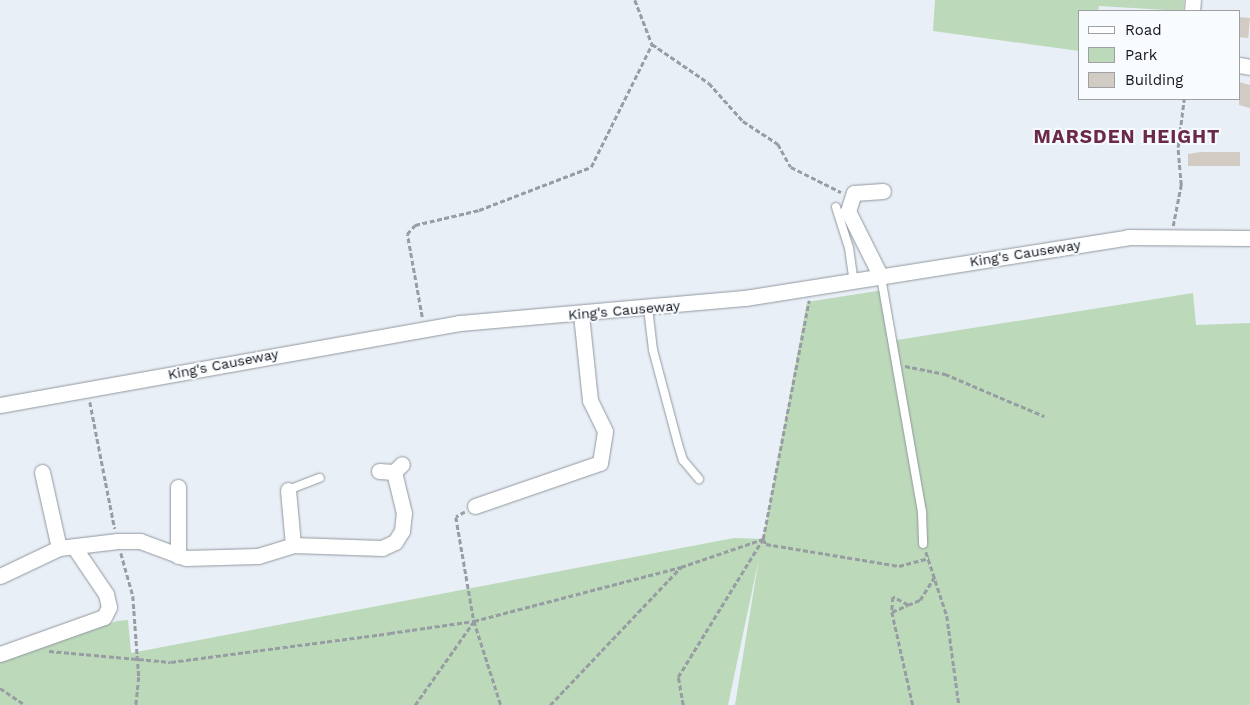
<!DOCTYPE html>
<style>
body{margin:0}
#map{position:relative;width:1250px;height:705px;overflow:hidden;background:#e8eff6;font-family:"Work Sans",sans-serif}
div>[style]{position:absolute}
.green>*{inset:0;background:#bcd9ba}
.building>*{inset:0;background:#d1cbc4;transform-origin:0 0}
.path>*{height:2.5px;margin-top:-1.25px;transform-origin:0;background:repeating-linear-gradient(90deg,#979da2 0 5px,transparent 0 7.5px)}
.roads{filter:drop-shadow(0 0 1px #91979e) drop-shadow(0 0 1px #91979e)}
.lane>*{height:8px;margin:-4px;padding:0 4px;transform-origin:4px;border-radius:4px;background:#fff}
.street>*{height:15px;margin:-7.5px;padding:0 7.5px;transform-origin:7.5px;border-radius:7.5px;background:#fff}
span{translate:-50% -50%;white-space:nowrap;text-align:center;line-height:1.15;-webkit-text-stroke:4px #f9fcff;paint-order:stroke}
.street-label{font-size:14px;color:#15171a}
.district-label{font-size:19px;color:#6b2a49;font-weight:700;letter-spacing:1px}
.legend{position:absolute;left:1078px;top:10px;width:162px;height:90px;box-sizing:border-box;background:#f9fcff;border:1px solid #9ea0a3;margin:0;padding:6px 9px;list-style:none;font-size:15px;color:#15171a}
.legend li{display:flex;align-items:center;gap:10px;height:25px}
.legend b{width:25px;border:1px solid #9ea0a3}
</style>
<div id="map">
<div class="green">
<i style="clip-path:polygon(935px 0,1184px 0,1183px 11px,1099px 6px,1098px 11px,1079px 11px,1079px 51px,933px 31px)"></i>
<i style="clip-path:polygon(883px 290px,891px 341px,1193px 293px,1196px 325px,1250px 323px,1250px 705px,735px 705px,759px 558px,728px 705px,0 705px,0 660px,117px 621px,128px 620px,131px 653px,734px 538px,763px 539px,807px 302px)"></i>
</div>
<div class="building">
<i style="left:1239px;top:17px;width:11px;height:20px;rotate:5deg"></i>
<i style="clip-path:polygon(1239px 82px,1250px 85px,1250px 108px,1239px 105px)"></i>
<i style="clip-path:polygon(1201px 152px,1240px 152px,1240px 166px,1188px 166px,1188px 154px)"></i>
</div>
<div class="path">
<i style="left:635px;top:0;width:47px;rotate:68.9deg"></i>
<i style="left:652px;top:44px;width:69px;rotate:34.4deg"></i>
<i style="left:709px;top:83px;width:51px;rotate:48.2deg"></i>
<i style="left:743px;top:121px;width:42px;rotate:33.3deg"></i>
<i style="left:778px;top:144px;width:26px;rotate:61deg"></i>
<i style="left:791px;top:167px;width:56px;rotate:26.6deg"></i>
<i style="left:1173px;top:226px;width:42px;rotate:-79deg"></i>
<i style="left:1181px;top:185px;width:38px;rotate:-95deg"></i>
<i style="left:1178px;top:147px;width:48px;rotate:-82.9deg"></i>
<i style="left:422px;top:317px;width:84px;rotate:-100.2deg"></i>
<i style="left:407px;top:234px;width:12px;rotate:-48deg"></i>
<i style="left:415px;top:225px;width:66px;rotate:-13.2deg"></i>
<i style="left:479px;top:210px;width:120px;rotate:-21deg"></i>
<i style="left:591px;top:167px;width:137px;rotate:-63.6deg"></i>
<i style="left:905px;top:366px;width:41px;rotate:11.3deg"></i>
<i style="left:945px;top:374px;width:108px;rotate:23deg"></i>
<i style="left:90px;top:402px;width:129px;rotate:78.9deg"></i>
<i style="left:465px;top:512px;width:10px;rotate:151deg"></i>
<i style="left:456px;top:517px;width:106px;rotate:80.2deg"></i>
<i style="left:474px;top:621px;width:88px;rotate:72.2deg"></i>
<i style="left:926px;top:552px;width:67px;rotate:71.8deg"></i>
<i style="left:947px;top:616px;width:90px;rotate:82.3deg"></i>
<i style="left:121px;top:553px;width:45px;rotate:74.4deg"></i>
<i style="left:133px;top:596px;width:81px;rotate:85.8deg"></i>
<i style="left:139px;top:677px;width:28px;rotate:96deg"></i>
<i style="left:908px;top:605px;width:17px;rotate:-152deg"></i>
<i style="left:893px;top:597px;width:15px;rotate:94deg"></i>
<i style="left:892px;top:612px;width:17px;rotate:-24deg"></i>
<i style="left:908px;top:605px;width:13px;rotate:-23deg"></i>
<i style="left:920px;top:600px;width:28px;rotate:-58deg"></i>
<i style="left:892px;top:612px;width:95px;rotate:77.3deg"></i>
<i style="left:49px;top:651px;width:122px;rotate:5.2deg"></i>
<i style="left:171px;top:662px;width:221px;rotate:-7.5deg"></i>
<i style="left:390px;top:633px;width:85px;rotate:-8.1deg"></i>
<i style="left:474px;top:621px;width:214px;rotate:-14.6deg"></i>
<i style="left:0;top:688px;width:30px;rotate:34deg"></i>
<i style="left:415px;top:705px;width:103px;rotate:-54.9deg"></i>
<i style="left:550px;top:705px;width:190px;rotate:-46.5deg"></i>
<i style="left:681px;top:567px;width:87px;rotate:-18.9deg"></i>
<i style="left:763px;top:539px;width:243px;rotate:-79.1deg"></i>
<i style="left:683px;top:705px;width:28px;rotate:-100deg"></i>
<i style="left:678px;top:677px;width:162px;rotate:-58.4deg"></i>
<i style="left:763px;top:539px;width:6px;rotate:59deg"></i>
<i style="left:766px;top:544px;width:135px;rotate:9.4deg"></i>
<i style="left:899px;top:566px;width:31px;rotate:-15deg"></i>
</div>
<div class="roads">
<div class="lane">
<i style="left:836px;top:207px;width:43px;rotate:72.4deg"></i>
<i style="left:849px;top:248px;width:34px;rotate:82deg"></i>
<i style="left:881px;top:277px;width:239px;rotate:80.1deg"></i>
<i style="left:922px;top:512px;width:32px;rotate:88deg"></i>
<i style="left:648px;top:308px;width:42px;rotate:83.2deg"></i>
<i style="left:653px;top:350px;width:97px;rotate:75.1deg"></i>
<i style="left:678px;top:444px;width:17px;rotate:73deg"></i>
<i style="left:683px;top:460px;width:25px;rotate:50deg"></i>
<i style="left:288px;top:490px;width:34px;rotate:-21deg"></i>
</div>
<div class="street">
<i style="left:1192px;top:11px;width:11px;rotate:-85deg"></i>
<i style="left:1239px;top:65px;width:11px;rotate:10deg"></i>
<i style="left:881px;top:277px;width:74px;rotate:-116.6deg"></i>
<i style="left:848px;top:211px;width:19px;rotate:-72deg"></i>
<i style="left:854px;top:193px;width:29px;rotate:-4deg"></i>
<i style="left:0;top:405px;width:466px;rotate:-10.1deg"></i>
<i style="left:459px;top:323px;width:287px;rotate:-5deg"></i>
<i style="left:745px;top:298px;width:388px;rotate:-9deg"></i>
<i style="left:1128px;top:237px;width:122px;rotate:0.5deg"></i>
<i style="left:379px;top:471px;width:15px;rotate:4deg"></i>
<i style="left:394px;top:472px;width:11px;rotate:-45deg"></i>
<i style="left:42px;top:472px;width:78px;rotate:77.4deg"></i>
<i style="left:178px;top:487px;width:69px;rotate:90deg"></i>
<i style="left:288px;top:490px;width:55px;rotate:84.8deg"></i>
<i style="left:475px;top:506px;width:132px;rotate:-19deg"></i>
<i style="left:600px;top:463px;width:32px;rotate:-81deg"></i>
<i style="left:605px;top:431px;width:34px;rotate:-116deg"></i>
<i style="left:590px;top:400px;width:85px;rotate:-96deg"></i>
<i style="left:0;top:576px;width:65px;rotate:-25.4deg"></i>
<i style="left:59px;top:548px;width:59px;rotate:-6.8deg"></i>
<i style="left:118px;top:541px;width:22px"></i>
<i style="left:140px;top:541px;width:49px;rotate:20.3deg"></i>
<i style="left:186px;top:558px;width:72px;rotate:-1.6deg"></i>
<i style="left:258px;top:556px;width:37px;rotate:-17deg"></i>
<i style="left:293px;top:545px;width:89px;rotate:1.9deg"></i>
<i style="left:382px;top:548px;width:14px;rotate:-25deg"></i>
<i style="left:395px;top:542px;width:13px;rotate:-58deg"></i>
<i style="left:402px;top:531px;width:18px;rotate:-84deg"></i>
<i style="left:404px;top:513px;width:42px;rotate:-103.7deg"></i>
<i style="left:0;top:654px;width:110px;rotate:-19.6deg"></i>
<i style="left:104px;top:617px;width:11px;rotate:-63deg"></i>
<i style="left:109px;top:607px;width:13px;rotate:-103deg"></i>
<i style="left:106px;top:594px;width:57px;rotate:-124.2deg"></i>
</div>
</div>
<div class="street-label">
<span style="left:1025px;top:253px;rotate:-9deg">King's Causeway</span>
<span style="left:624px;top:310px;rotate:-5deg">King's Causeway</span>
<span style="left:223px;top:364px;rotate:-11deg">King's Causeway</span>
</div>
<div class="district-label">
<span style="left:1127px;top:137px">MARSDEN HEIGHT</span>
</div>
<ul class="legend">
<li><b style="height:6px;background:#fff"></b>Road</li>
<li><b style="height:14px;background:#bcd9ba"></b>Park</li>
<li><b style="height:14px;background:#d1cbc4"></b>Building</li>
</ul>
</div>
